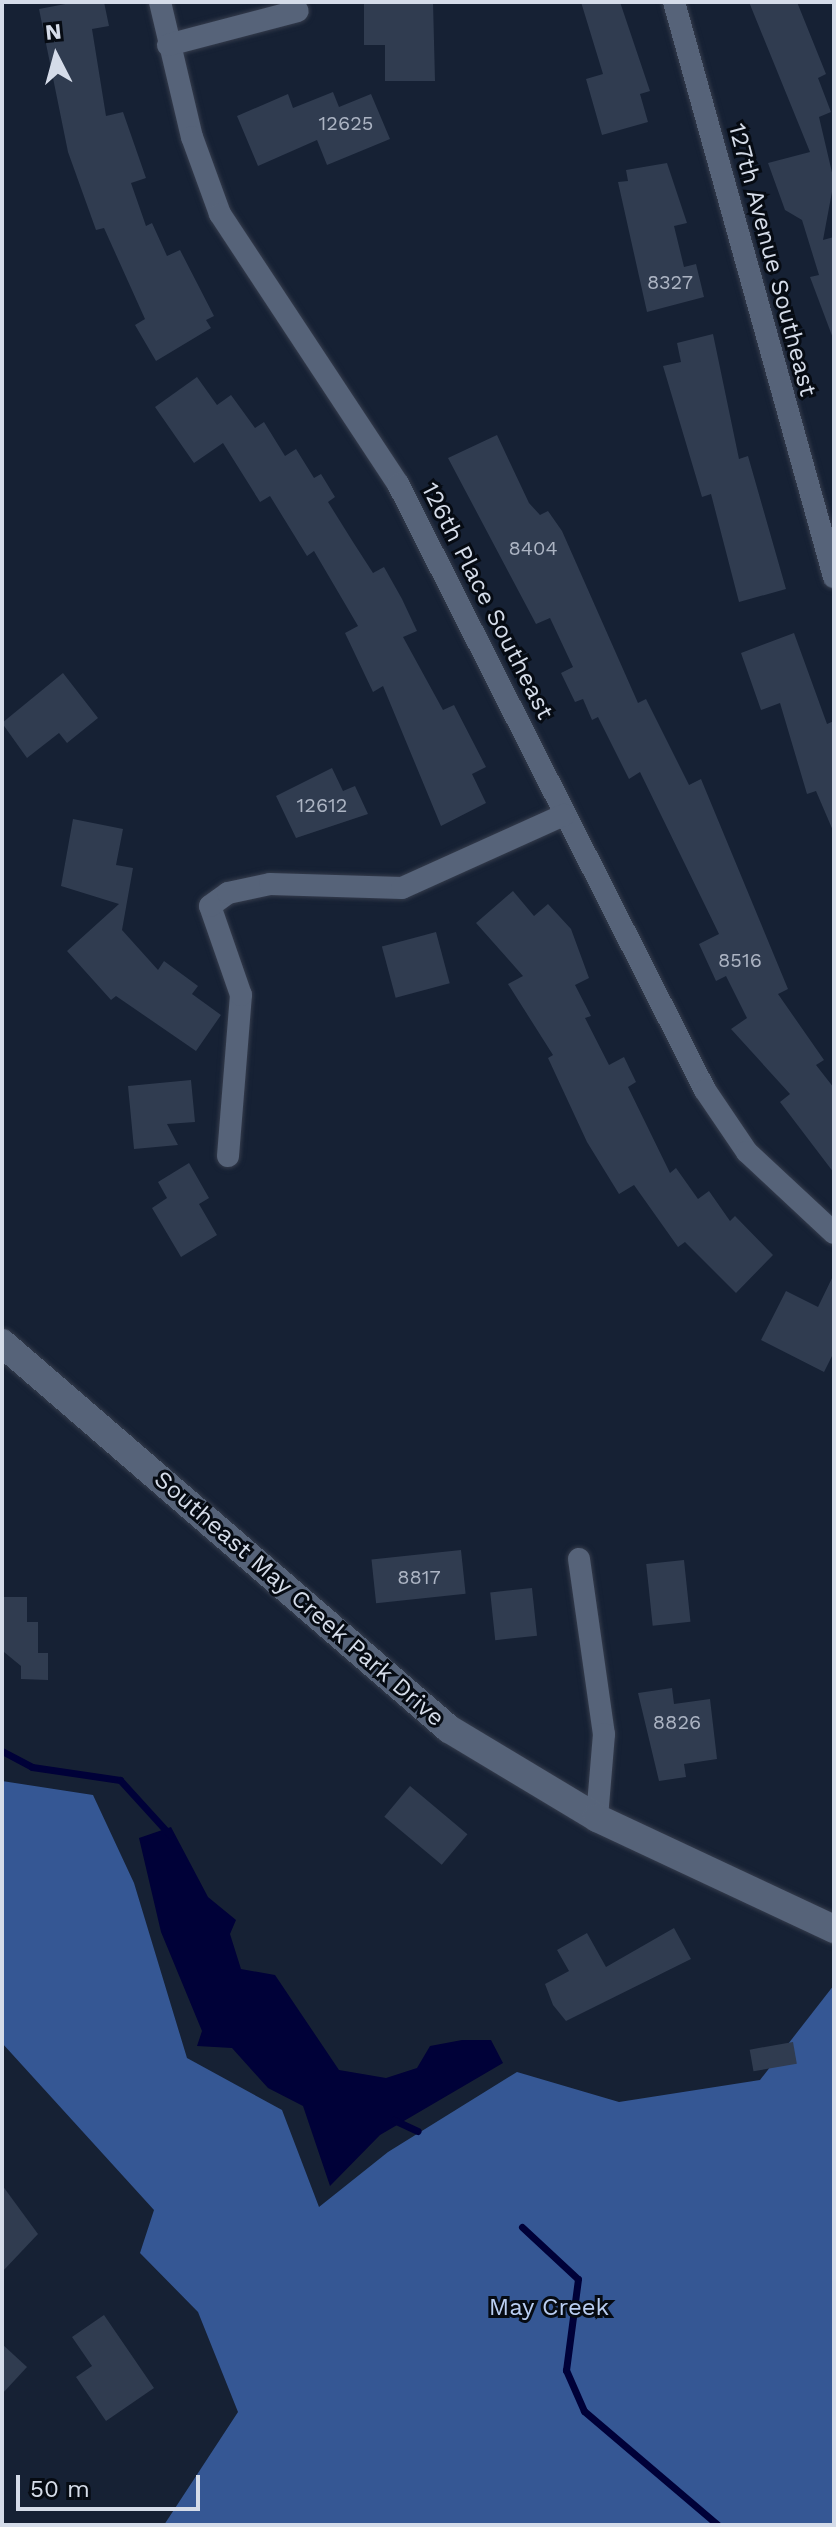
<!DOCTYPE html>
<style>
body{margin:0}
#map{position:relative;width:836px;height:2527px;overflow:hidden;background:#162134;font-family:"Work Sans",sans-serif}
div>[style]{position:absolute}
.forest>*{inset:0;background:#355794}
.water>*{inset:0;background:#000138}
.stream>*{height:7px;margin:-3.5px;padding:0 3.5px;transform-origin:3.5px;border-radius:3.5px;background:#000138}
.building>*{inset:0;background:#303c50;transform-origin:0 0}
.roads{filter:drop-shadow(0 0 2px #353c4c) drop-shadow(0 0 2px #353c4c)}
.minor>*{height:22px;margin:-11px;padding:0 11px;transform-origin:11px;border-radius:11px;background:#566379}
.tertiary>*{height:28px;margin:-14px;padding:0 14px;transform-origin:14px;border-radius:14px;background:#566379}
span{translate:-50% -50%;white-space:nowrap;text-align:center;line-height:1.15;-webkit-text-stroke:6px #060b13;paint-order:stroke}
.number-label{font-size:20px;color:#acb4c3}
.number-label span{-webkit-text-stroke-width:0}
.street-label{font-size:24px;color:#d5dce9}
.park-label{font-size:24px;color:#bacef2}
.frame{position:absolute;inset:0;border:4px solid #d5dce9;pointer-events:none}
.north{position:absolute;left:16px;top:16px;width:80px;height:80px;-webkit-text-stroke:6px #060b13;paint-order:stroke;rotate:354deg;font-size:22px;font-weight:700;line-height:32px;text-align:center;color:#d5dce9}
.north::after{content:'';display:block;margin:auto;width:28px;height:36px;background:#d5dce9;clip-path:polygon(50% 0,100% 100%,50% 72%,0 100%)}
.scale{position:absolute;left:16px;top:2475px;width:184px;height:36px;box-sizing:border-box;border:4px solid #d5dce9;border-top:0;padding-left:10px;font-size:24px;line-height:28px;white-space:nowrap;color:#d5dce9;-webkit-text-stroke:6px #060b13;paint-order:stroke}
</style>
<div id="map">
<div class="forest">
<i style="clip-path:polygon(2px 1781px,93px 1795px,134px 1883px,187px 2058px,282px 2110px,319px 2207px,388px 2152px,517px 2072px,619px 2102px,760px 2080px,834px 1985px,834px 2525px,164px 2525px,238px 2412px,198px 2312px,140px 2253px,154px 2210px,2px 2043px)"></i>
</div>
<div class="water">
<i style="clip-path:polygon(171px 1827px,208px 1897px,236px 1920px,230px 1934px,241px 1969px,275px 1975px,339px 2070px,386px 2078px,417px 2068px,430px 2046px,462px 2040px,491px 2040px,503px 2063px,380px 2135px,330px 2186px,303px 2106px,268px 2088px,232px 2048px,197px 2046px,202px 2031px,161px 1932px,139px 1838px)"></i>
</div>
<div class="stream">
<i style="left:2px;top:1751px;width:34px;rotate:28deg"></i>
<i style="left:32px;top:1767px;width:89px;rotate:8.4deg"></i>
<i style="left:120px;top:1780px;width:74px;rotate:47.7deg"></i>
<i style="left:394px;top:2120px;width:26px;rotate:25deg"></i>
<i style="left:522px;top:2227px;width:76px;rotate:42.9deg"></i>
<i style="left:578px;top:2279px;width:92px;rotate:97.5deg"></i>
<i style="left:566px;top:2370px;width:45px;rotate:66.3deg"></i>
<i style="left:584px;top:2411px;width:176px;rotate:40.4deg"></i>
</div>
<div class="building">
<i style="clip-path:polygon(76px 2px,104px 2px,109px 26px,92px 29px,106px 116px,123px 112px,146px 178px,131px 183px,146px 226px,152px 223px,167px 256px,180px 250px,214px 316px,206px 320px,211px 328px,156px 361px,135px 325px,145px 319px,104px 228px,96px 230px,68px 152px,39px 9px)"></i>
<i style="clip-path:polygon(364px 2px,433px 2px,435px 81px,385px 81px,385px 45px,364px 45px)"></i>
<i style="clip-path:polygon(581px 2px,620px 2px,650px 91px,640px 94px,648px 122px,602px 135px,586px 79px,603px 74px)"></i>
<i style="clip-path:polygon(749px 2px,797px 2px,826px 74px,818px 78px,831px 112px,819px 117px,834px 181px,823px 240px,834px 237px,834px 341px,810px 277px,819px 275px,802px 220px,785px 210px,768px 163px,810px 152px)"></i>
<i style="clip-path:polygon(333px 92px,339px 107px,371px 94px,390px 139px,327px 165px,317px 140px,258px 166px,237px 116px,288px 94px,293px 108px)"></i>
<i style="clip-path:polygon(667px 163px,687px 223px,674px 226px,684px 267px,696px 264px,704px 297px,647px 312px,618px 182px,628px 181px,626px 170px)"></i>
<i style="clip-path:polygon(713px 334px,739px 459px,748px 456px,786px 589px,739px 602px,711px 494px,702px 497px,663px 366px,681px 362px,677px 343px)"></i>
<i style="clip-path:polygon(197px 377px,217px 405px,231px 395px,255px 428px,264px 422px,285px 456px,296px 449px,314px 478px,321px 474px,335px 497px,328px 502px,353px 542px,373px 573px,384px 567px,402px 599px,417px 631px,403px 637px,443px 710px,454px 705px,471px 738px,486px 767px,472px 774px,486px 803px,441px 826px,383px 686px,373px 692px,345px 633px,358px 626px,314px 551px,307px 556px,270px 496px,260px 502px,223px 443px,194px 463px,155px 407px)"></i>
<i style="clip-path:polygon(497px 435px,529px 503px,540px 515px,548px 511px,562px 531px,638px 703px,646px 699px,689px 785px,701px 779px,788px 989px,778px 994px,824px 1060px,816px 1065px,834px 1088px,834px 1173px,780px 1102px,790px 1094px,731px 1029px,747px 1018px,726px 976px,716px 981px,699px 944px,719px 934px,640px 772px,629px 779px,598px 717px,592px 720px,583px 699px,575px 702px,561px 673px,573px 667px,550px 618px,536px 624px,448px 458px)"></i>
<i style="clip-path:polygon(794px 633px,827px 724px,834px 721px,834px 833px,816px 791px,807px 794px,780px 703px,761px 710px,741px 653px)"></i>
<i style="clip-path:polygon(63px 673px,98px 718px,67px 743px,59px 733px,27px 758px,2px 723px)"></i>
<i style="clip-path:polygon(332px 768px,343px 791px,355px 786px,368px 814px,296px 838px,276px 796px)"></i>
<i style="clip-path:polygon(73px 819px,123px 829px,116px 865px,133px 868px,122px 930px,158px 970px,164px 961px,198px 986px,192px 994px,221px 1015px,196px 1051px,116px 996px,111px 1000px,67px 951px,119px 904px,61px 886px)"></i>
<i style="clip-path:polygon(513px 891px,534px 916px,548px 904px,571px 929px,589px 978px,575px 985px,591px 1016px,585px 1018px,609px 1065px,624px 1057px,636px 1082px,628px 1087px,670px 1173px,676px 1168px,698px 1199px,709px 1191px,730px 1221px,735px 1216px,773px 1255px,736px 1293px,685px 1242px,678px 1247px,634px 1185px,619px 1194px,587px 1142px,548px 1058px,553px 1055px,508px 984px,523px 976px,476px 923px)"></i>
<i style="left:436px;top:932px;width:53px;height:56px;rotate:75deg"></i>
<i style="clip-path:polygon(191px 1080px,195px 1122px,167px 1124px,178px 1145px,134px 1149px,128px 1086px)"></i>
<i style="clip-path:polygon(189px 1163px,209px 1198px,199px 1204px,217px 1235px,181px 1257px,152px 1208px,167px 1198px,158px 1182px)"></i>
<i style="clip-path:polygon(834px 1274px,834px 1352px,824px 1372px,761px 1340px,786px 1291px,818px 1307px)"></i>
<i style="left:461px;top:1550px;width:44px;height:90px;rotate:84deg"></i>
<i style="left:684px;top:1560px;width:62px;height:38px;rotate:84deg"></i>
<i style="left:532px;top:1588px;width:48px;height:42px;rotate:84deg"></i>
<i style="clip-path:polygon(2px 1597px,27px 1597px,27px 1622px,38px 1622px,38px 1653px,48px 1653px,48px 1680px,21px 1679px,21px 1666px,4px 1652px)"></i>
<i style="clip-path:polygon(672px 1688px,674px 1704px,710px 1699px,717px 1759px,684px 1764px,686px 1777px,659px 1781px,638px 1693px)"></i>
<i style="left:410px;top:1786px;width:75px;height:40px;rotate:40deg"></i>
<i style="clip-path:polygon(674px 1928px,691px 1959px,566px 2021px,553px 2005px,545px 1984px,569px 1971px,557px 1950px,587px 1933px,606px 1967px)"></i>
<i style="left:793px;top:2042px;width:22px;height:44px;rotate:80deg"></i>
<i style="clip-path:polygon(2px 2185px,38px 2234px,2px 2272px)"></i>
<i style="clip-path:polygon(104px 2315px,154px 2388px,106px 2421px,76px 2377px,92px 2366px,72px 2337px)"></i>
<i style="clip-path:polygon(2px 2344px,27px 2367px,2px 2394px)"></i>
</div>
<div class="roads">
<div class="minor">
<i style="left:160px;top:2px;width:139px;rotate:76.7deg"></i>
<i style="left:192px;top:137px;width:82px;rotate:70deg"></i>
<i style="left:220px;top:214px;width:323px;rotate:56.6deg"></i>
<i style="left:398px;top:484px;width:679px;rotate:63.13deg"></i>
<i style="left:705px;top:1090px;width:75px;rotate:55.9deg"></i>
<i style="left:747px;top:1152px;width:119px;rotate:43deg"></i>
<i style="left:674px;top:2px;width:597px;rotate:74.45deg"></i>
<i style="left:168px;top:45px;width:134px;rotate:-14.7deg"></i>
<i style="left:228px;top:1156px;width:162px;rotate:-85.4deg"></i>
<i style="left:241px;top:995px;width:94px;rotate:-109.2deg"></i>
<i style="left:210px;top:906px;width:22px;rotate:-36deg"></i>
<i style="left:228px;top:893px;width:43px;rotate:-12.1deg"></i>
<i style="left:270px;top:884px;width:132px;rotate:1.7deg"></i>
<i style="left:402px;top:888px;width:178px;rotate:-24.3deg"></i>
<i style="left:579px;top:1559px;width:177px;rotate:81.9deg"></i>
<i style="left:604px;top:1734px;width:84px;rotate:94.8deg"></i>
</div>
<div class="tertiary">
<i style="left:2px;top:1343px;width:591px;rotate:40.81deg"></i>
<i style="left:449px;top:1729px;width:173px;rotate:31deg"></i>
<i style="left:597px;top:1818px;width:262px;rotate:25.1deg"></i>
</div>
</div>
<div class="number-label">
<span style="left:346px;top:123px">12625</span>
<span style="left:670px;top:282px">8327</span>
<span style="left:533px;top:548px">8404</span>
<span style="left:322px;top:805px">12612</span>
<span style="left:740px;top:960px">8516</span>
<span style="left:419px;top:1577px">8817</span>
<span style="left:677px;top:1722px">8826</span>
</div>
<div class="street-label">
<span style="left:772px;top:260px;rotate:75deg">127th Avenue Southeast</span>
<span style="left:487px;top:601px;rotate:63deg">126th Place Southeast</span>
<span style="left:299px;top:1599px;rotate:41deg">Southeast May Creek Park Drive</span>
</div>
<div class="park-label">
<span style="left:549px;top:2308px">May Creek</span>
</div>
<div class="frame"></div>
<div class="north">N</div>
<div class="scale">50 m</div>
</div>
